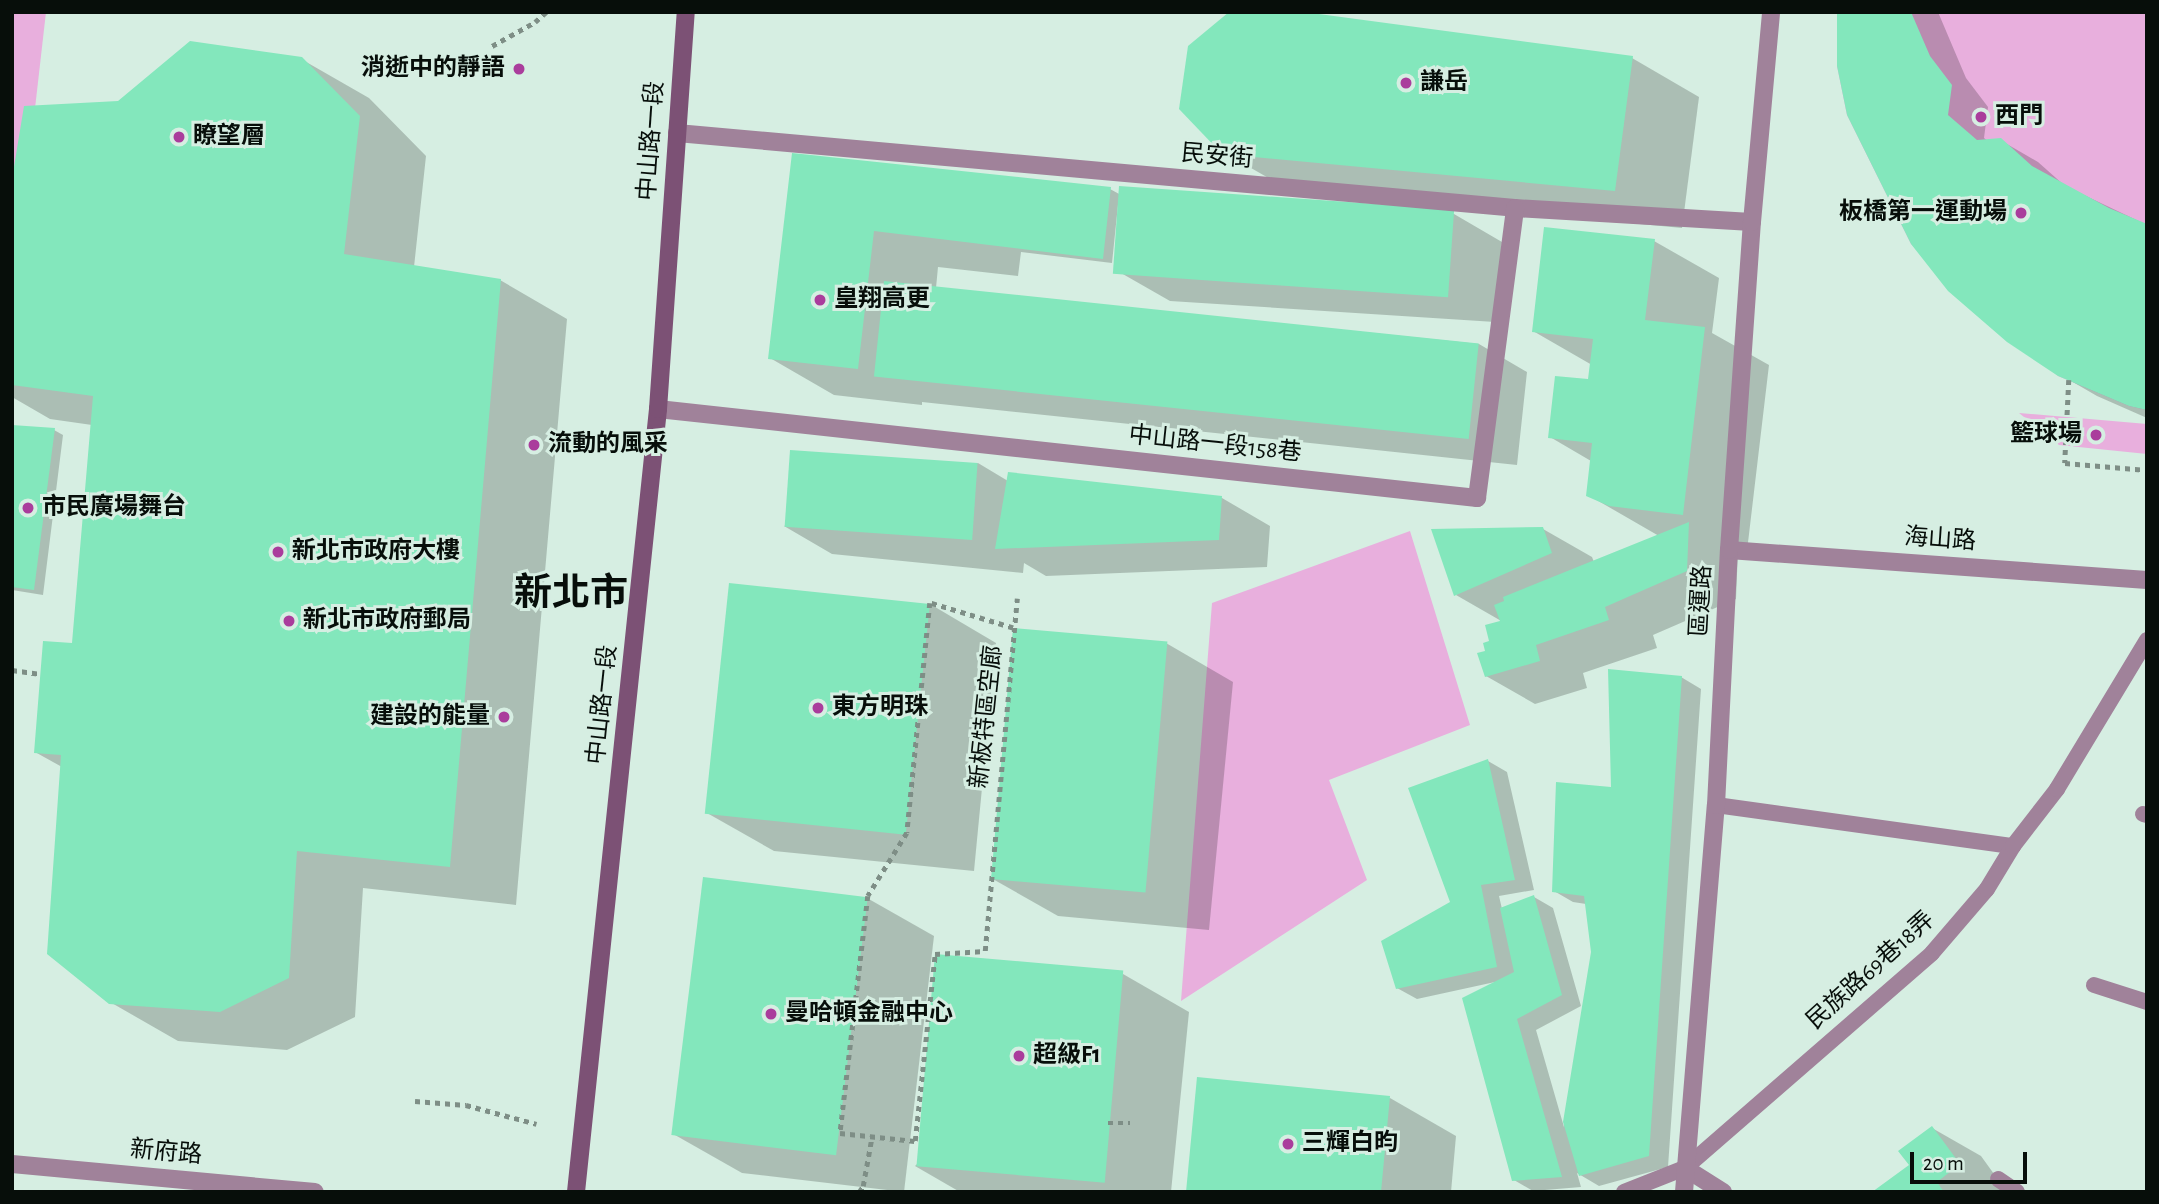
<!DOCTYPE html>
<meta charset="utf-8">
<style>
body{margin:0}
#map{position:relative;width:2159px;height:1204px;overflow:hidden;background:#d6eee2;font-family:"Alegreya Sans","Noto Sans TC",sans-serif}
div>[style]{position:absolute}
.green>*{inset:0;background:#e8afdd}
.shadow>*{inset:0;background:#0003}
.building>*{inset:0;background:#83e7bc;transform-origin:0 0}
.path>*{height:4.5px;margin-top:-2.25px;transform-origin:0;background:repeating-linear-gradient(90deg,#7e8e86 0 5px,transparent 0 10px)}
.service>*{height:16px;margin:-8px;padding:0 8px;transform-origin:8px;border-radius:8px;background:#a0829a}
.minor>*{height:18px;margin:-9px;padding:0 9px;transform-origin:9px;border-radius:9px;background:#a0829a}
.tertiary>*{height:18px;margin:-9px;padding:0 9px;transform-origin:9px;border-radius:9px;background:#a0829a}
.secondary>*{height:18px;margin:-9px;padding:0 9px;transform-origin:9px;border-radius:9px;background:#7c5175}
.dots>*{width:19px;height:19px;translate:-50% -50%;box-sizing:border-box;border:4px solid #d6eee2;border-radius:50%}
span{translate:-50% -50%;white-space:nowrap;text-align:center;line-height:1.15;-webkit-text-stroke:6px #d6eee2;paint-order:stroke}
.poi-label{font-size:24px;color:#070e0a;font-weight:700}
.right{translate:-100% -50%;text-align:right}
.left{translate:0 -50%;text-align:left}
.street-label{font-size:24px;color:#070e0a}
.town-label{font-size:38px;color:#070e0a;font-weight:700}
.frame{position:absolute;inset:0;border:14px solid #070e0a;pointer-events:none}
.scale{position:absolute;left:1910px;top:1152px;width:117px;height:32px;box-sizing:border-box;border:4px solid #070e0a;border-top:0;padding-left:9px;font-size:21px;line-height:24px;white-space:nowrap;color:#070e0a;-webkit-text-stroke:5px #d6eee2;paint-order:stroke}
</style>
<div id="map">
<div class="green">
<i style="clip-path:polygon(12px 12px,46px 12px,12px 310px)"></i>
<i style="clip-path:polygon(1837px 12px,2147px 12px,2147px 410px,2129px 406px,2058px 376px,1911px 244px,1847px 115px,1837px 66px)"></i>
<i style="clip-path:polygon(2019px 413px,2147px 424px,2147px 454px,2059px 445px)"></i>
<i style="clip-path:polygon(1410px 531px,1470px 725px,1329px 780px,1367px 880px,1181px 1001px,1212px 603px)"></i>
</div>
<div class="shadow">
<i style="clip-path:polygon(1838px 12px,1938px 12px,1966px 78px,1988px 107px,1984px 138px,1988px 141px,2000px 140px,2038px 162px,2065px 186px,2147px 225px,2147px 418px,2097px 396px,2059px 374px)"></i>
<i style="clip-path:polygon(1632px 58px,1699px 97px,1682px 228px,1291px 191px,1223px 152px)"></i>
<i style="clip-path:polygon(301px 59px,369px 98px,426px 156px,414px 267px,500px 280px,567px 319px,516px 905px,363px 888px,355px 1017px,287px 1050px,178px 1041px,110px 1002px,62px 767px,35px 752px,74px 645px,92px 425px,50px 419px,12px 397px,12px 190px,118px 103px)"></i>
<i style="clip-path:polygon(794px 155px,1110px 189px,1121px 195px,1454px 214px,1502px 242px,1495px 322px,1170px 301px,1121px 273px,1121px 205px,1118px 205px,1112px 263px,1021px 252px,1018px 276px,938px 267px,936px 288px,1479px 344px,1527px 372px,1517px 465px,922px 402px,922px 405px,834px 395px,770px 358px)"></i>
<i style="clip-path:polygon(1654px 241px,1719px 278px,1712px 333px,1769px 365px,1747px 551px,1738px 550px,1736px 599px,1653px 635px,1657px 648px,1583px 673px,1587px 688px,1535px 704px,1486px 676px,1488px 653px,1503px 622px,1456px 595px,1543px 529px,1592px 557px,1594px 562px,1659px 536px,1588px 495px,1591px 461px,1550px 437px,1590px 381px,1592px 365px,1533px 331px)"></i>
<i style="clip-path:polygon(12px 427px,54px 430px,63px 435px,43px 595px,12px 590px)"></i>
<i style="clip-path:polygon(978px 463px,1008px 481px,1222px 498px,1270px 526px,1267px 567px,1046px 576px,1024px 563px,1023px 573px,832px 554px,784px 526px)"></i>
<i style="clip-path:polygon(930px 604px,996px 643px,974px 871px,774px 851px,707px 813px)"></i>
<i style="clip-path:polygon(1166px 643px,1233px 682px,1209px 930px,1058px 916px,991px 878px)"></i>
<i style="clip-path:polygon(1681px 677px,1701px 689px,1668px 1167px,1599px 1186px,1577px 1173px,1581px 1187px,1533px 1191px,1514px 1180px,1495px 982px,1417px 999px,1397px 988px,1452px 903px,1488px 761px,1507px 772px,1534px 890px,1499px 896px,1502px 909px,1534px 897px,1553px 908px,1581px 1006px,1536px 1030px,1564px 1127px,1592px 952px,1586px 904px,1573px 902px,1554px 891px)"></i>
<i style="clip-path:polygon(867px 898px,934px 936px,904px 1192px,742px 1173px,675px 1135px)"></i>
<i style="clip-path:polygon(1123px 974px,1189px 1012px,1171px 1192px,960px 1192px,915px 1166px)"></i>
<i style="clip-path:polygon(1390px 1098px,1456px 1136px,1451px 1192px,1187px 1192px)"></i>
<i style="clip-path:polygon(1932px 1128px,1981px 1156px,2007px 1192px,1875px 1192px,1911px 1165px)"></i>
</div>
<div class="building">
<i style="clip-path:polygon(1229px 12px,1304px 12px,1633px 56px,1615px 191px,1222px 154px,1179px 109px,1188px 46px)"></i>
<i style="clip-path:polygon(1837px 12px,1911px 12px,1930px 56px,1952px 85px,1948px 115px,1977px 140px,2001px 138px,2032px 166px,2109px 208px,2147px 224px,2147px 410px,2129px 406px,2058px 376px,2007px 342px,1948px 291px,1911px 244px,1847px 115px,1837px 66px)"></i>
<i style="clip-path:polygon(190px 41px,302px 57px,360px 116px,344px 254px,501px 279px,450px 867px,297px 851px,289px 978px,220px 1012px,109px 1004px,47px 954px,61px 755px,34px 753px,43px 641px,72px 643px,93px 396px,12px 385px,12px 179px,24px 106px,118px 101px)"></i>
<i style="clip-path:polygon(792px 153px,1111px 187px,1103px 259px,874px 231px,858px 369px,768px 359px)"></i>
<i style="left:1119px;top:186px;width:336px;height:88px;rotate:4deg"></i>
<i style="clip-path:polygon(1544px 227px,1655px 239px,1645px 320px,1705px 327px,1683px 515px,1609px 506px,1586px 496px,1592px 443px,1548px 438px,1555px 376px,1588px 379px,1593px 339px,1532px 332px)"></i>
<i style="left:884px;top:281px;width:598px;height:96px;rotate:6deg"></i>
<i style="clip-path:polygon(12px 425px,55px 428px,34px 590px,12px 587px)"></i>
<i style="left:790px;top:450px;width:188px;height:77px;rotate:4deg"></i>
<i style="clip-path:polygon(1008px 472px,1222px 496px,1219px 540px,995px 549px)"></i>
<i style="clip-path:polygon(1689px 522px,1687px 571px,1605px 607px,1609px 620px,1536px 645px,1540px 661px,1485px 677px,1477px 653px,1485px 651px,1483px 643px,1489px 641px,1485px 625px,1500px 621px,1494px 605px,1504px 601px,1503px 597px)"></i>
<i style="clip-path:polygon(1543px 527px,1552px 553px,1454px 596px,1431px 529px)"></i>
<i style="left:729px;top:583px;width:202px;height:232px;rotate:6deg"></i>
<i style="left:1013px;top:628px;width:155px;height:252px;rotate:5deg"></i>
<i style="clip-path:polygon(1608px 669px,1682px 676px,1649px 1156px,1579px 1176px,1563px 1122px,1591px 952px,1584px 896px,1552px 892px,1556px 782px,1611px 787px)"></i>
<i style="clip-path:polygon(1488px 759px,1515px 880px,1481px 885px,1497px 967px,1396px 989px,1381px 941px,1450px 902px,1408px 788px)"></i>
<i style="left:703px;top:877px;width:166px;height:260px;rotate:7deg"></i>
<i style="clip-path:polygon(1534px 895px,1562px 995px,1517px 1019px,1562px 1177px,1512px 1181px,1462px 998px,1514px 972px,1500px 908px)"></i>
<i style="left:935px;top:954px;width:189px;height:213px;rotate:5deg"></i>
<i style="clip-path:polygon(1197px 1077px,1390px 1096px,1381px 1192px,1186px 1192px)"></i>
<i style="clip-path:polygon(1932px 1126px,1960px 1164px,1937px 1182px,1944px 1192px,1872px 1192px,1909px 1165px,1898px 1151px)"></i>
</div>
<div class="path">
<i style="left:492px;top:46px;width:49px;rotate:-29.2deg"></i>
<i style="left:535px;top:22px;width:15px;rotate:-42deg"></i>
<i style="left:2069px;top:380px;width:83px;rotate:92.8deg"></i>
<i style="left:2065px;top:463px;width:82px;rotate:4.9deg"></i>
<i style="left:1013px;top:628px;width:87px;rotate:-163.2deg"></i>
<i style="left:930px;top:603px;width:231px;rotate:95.7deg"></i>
<i style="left:907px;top:833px;width:74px;rotate:121.8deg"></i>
<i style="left:868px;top:896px;width:239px;rotate:96.7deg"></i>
<i style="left:840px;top:1133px;width:75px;rotate:6.1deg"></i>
<i style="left:915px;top:1141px;width:188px;rotate:-83.9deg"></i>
<i style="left:935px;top:954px;width:50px;rotate:-3.4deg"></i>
<i style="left:985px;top:951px;width:354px;rotate:-84.8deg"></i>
<i style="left:12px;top:670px;width:29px;rotate:8deg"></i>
<i style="left:415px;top:1101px;width:51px;rotate:4.5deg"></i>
<i style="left:466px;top:1105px;width:73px;rotate:15deg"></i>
<i style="left:1108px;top:1123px;width:22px"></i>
<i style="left:859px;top:1192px;width:7px;rotate:-56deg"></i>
<i style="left:863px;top:1186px;width:51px;rotate:-79.8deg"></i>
</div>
<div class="service">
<i style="left:1716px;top:805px;width:300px;rotate:7.9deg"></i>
<i style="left:2143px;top:814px;width:4px;rotate:14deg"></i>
<i style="left:2094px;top:985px;width:56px;rotate:17.8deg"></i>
<i style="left:1998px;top:1179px;width:23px;rotate:34deg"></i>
<i style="left:1624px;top:1192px;width:66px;rotate:-21.5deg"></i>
<i style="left:1685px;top:1168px;width:327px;rotate:-41deg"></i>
<i style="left:1932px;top:953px;width:84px;rotate:-49.3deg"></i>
<i style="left:1987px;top:889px;width:50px;rotate:-58.8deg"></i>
<i style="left:2013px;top:846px;width:72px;rotate:-52.3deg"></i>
<i style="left:2057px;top:789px;width:174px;rotate:-58.9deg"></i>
</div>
<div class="minor">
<i style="left:677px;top:133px;width:841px;rotate:5.11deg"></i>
<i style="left:1515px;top:208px;width:237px;rotate:3.4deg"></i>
<i style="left:658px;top:409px;width:824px;rotate:6.2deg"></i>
<i style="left:1477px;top:498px;width:292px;rotate:-82.5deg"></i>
<i style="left:1729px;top:550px;width:419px;rotate:4.1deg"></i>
<i style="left:1685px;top:1168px;width:45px;rotate:32.3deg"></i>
</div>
<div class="tertiary">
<i style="left:12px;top:1164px;width:304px;rotate:5.3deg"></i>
<i style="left:1684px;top:1192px;width:388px;rotate:-85.3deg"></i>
<i style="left:1716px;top:805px;width:255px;rotate:-87.1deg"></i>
<i style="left:1729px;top:550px;width:329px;rotate:-86deg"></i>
<i style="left:1752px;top:222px;width:211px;rotate:-84.8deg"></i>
</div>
<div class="secondary">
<i style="left:576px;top:1192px;width:787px;rotate:-84.02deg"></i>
<i style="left:658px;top:409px;width:398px;rotate:-86deg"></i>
</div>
<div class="dots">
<i style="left:519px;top:69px;background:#aa3d9c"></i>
<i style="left:1406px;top:83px;background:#aa3d9c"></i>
<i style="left:1981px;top:117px;background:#aa3d9c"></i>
<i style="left:179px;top:137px;background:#aa3d9c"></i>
<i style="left:2021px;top:213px;background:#aa3d9c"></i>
<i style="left:820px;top:300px;background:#aa3d9c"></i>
<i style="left:2096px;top:435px;background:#aa3d9c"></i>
<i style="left:534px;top:445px;background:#aa3d9c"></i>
<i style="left:28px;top:508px;background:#aa3d9c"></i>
<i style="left:278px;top:552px;background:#aa3d9c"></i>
<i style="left:289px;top:621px;background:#aa3d9c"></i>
<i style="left:818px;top:708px;background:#aa3d9c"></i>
<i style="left:504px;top:717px;background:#aa3d9c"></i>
<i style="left:771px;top:1014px;background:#aa3d9c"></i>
<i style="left:1019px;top:1056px;background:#aa3d9c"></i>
<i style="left:1288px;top:1144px;background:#aa3d9c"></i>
</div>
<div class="poi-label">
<span class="right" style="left:505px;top:69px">消逝中的靜語</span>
<span class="left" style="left:1420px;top:83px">謙岳</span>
<span class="left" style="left:1995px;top:117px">西門</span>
<span class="left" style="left:193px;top:137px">瞭望層</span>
<span class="right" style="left:2007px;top:213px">板橋第一運動場</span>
<span class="left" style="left:834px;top:300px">皇翔高更</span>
<span class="right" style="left:2082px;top:435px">籃球場</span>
<span class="left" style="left:548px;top:445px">流動的風采</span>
<span class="left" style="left:42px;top:508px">市民廣場舞台</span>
<span class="left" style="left:292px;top:552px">新北市政府大樓</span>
<span class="left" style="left:303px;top:621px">新北市政府郵局</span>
<span class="left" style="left:832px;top:708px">東方明珠</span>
<span class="right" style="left:490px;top:717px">建設的能量</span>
<span class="left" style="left:785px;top:1014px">曼哈頓金融中心</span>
<span class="left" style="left:1033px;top:1056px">超級F1</span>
<span class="left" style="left:1302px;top:1144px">三輝白昀</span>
</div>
<div class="street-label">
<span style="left:652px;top:141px;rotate:-86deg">中山路一段</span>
<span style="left:1217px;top:157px;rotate:5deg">民安街</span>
<span style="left:1215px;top:445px;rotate:6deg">中山路一段158巷</span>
<span style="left:1940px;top:540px;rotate:4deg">海山路</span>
<span style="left:1702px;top:601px;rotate:-87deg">區運路</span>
<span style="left:603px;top:705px;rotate:-84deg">中山路一段</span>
<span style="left:987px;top:717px;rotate:-84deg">新板特區空廊</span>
<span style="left:1871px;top:971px;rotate:-42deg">民族路69巷18弄</span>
<span style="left:166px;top:1153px;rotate:5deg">新府路</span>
</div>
<div class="town-label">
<span style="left:571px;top:595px">新北市</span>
</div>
<div class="frame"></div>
<div class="scale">20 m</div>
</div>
